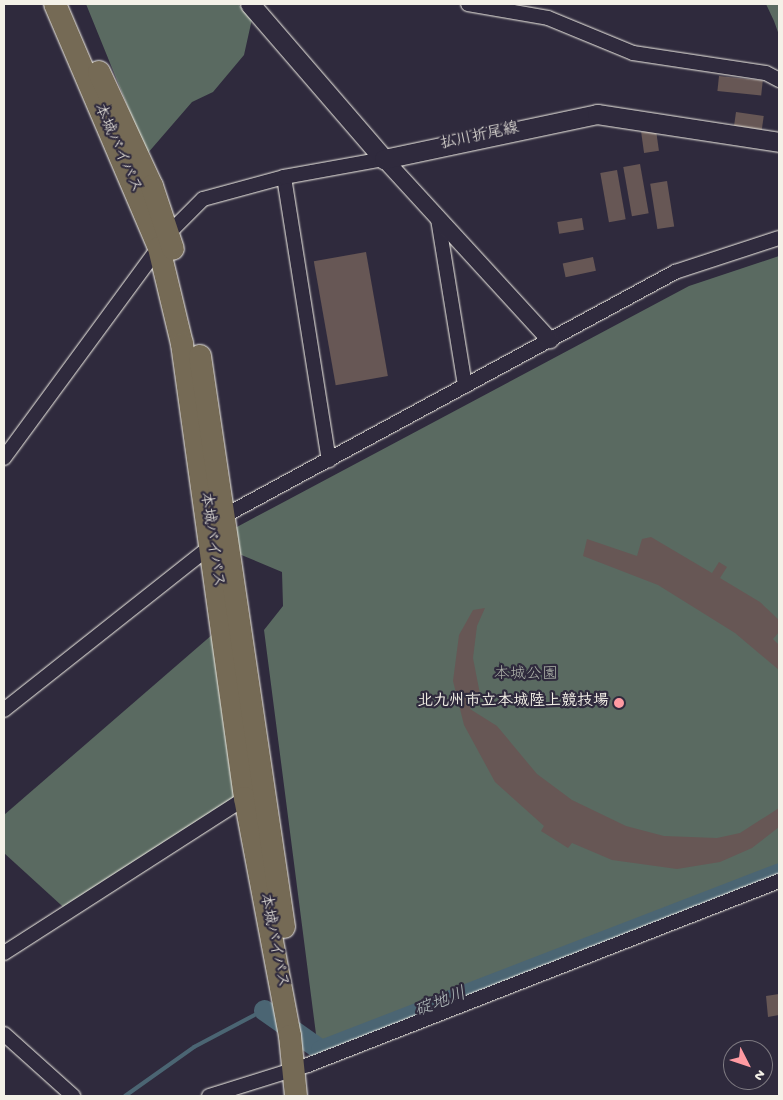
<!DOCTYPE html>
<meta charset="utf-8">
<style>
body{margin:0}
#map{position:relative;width:783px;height:1100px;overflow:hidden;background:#2f2a3d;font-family:"Gochi Hand","Klee One",sans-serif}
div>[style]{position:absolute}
.green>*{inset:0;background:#5a6a61}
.stream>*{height:4px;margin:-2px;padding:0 2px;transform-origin:2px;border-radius:2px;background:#4b6573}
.river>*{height:21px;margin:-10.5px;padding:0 10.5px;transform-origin:10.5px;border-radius:10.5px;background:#4b6573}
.building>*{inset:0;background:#675755;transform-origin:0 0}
.roads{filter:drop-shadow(0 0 1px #f4f1e8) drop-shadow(0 0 1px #f4f1e8)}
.minor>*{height:14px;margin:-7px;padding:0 7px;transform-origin:7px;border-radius:7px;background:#2f2a3d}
.tertiary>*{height:16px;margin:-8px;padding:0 8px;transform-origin:8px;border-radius:8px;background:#2f2a3d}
.secondary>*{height:19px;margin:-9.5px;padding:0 9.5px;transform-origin:9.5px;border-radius:9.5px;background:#2f2a3d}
.trunk>*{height:22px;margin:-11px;padding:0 11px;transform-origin:11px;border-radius:11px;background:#756a55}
.dots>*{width:14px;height:14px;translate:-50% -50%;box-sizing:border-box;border:2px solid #2f2a3d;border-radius:50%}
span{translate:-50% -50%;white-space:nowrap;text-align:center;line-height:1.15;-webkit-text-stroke:4.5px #2f2a3d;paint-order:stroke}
.street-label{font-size:16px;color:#f4f1e8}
.park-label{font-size:16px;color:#afb4ab}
.poi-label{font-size:16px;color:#f4f1e8;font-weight:700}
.right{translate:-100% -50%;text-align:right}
.water-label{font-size:18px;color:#b0b9b9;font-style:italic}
.frame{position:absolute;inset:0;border:5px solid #f4f1e8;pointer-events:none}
.north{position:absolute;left:723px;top:1040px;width:50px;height:50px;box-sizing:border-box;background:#2f2a3d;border:1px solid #7e7a81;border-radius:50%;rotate:131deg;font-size:14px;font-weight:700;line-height:20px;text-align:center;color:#f4f1e8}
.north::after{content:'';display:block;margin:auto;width:18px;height:22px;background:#ff9aa2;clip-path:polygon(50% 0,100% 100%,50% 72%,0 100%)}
</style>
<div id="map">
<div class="green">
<i style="clip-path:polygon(86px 4px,238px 4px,252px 19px,244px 55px,213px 92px,192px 102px,147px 154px)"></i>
<i style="clip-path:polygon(766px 4px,779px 4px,779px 35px,774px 21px)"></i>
<i style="clip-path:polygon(779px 256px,779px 870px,325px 1045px,317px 1042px,264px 630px,283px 606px,282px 572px,239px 554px,235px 528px,689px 286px)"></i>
<i style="clip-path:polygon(213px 634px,236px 801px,72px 915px,4px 853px,4px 815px)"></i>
</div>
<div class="stream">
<i style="left:125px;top:1096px;width:85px;rotate:-35.4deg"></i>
<i style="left:194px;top:1047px;width:79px;rotate:-27.9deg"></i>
</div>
<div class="river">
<i style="left:264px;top:1010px;width:70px;rotate:35.1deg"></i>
<i style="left:321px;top:1050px;width:491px;rotate:-21.1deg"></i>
</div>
<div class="building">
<i style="left:719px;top:76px;width:44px;height:15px;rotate:6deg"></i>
<i style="left:736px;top:112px;width:28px;height:14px;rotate:8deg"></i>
<i style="left:656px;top:130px;width:21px;height:15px;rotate:82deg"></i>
<i style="left:640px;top:164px;width:50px;height:17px;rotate:80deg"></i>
<i style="left:617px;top:170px;width:50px;height:17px;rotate:80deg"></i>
<i style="left:667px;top:181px;width:46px;height:17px;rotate:81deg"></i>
<i style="left:582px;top:218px;width:12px;height:25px;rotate:81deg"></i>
<i style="left:366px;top:252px;width:126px;height:53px;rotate:80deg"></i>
<i style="left:593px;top:257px;width:14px;height:31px;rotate:78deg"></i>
<i style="clip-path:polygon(651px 537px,712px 573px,719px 562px,727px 567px,720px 578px,760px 602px,779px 620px,779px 632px,773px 639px,779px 645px,779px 670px,735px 633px,658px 585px,583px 556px,587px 539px,637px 556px,642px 539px)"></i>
<i style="clip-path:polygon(485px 608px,477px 626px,473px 658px,480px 694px,470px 709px,497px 726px,537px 774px,572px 800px,626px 826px,664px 836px,717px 838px,740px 833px,779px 808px,779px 827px,752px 848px,720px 862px,677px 869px,612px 860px,572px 843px,568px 848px,541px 831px,544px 826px,495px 782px,464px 725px,453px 681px,459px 635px,473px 610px)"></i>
<i style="clip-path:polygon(779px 994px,779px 1015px,768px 1017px,766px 996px)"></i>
</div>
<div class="roads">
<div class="minor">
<i style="left:468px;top:4px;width:81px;rotate:9.9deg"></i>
<i style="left:548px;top:18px;width:92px;rotate:22.4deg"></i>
<i style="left:633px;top:53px;width:134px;rotate:8.6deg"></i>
<i style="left:766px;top:73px;width:15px;rotate:28deg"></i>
<i style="left:284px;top:177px;width:287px;rotate:81deg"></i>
<i style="left:438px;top:219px;width:169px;rotate:80.8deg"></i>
<i style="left:4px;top:458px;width:279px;rotate:-53.7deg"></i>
<i style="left:169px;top:233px;width:48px;rotate:-45deg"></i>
<i style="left:203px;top:199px;width:84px;rotate:-15.2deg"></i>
<i style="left:284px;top:177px;width:102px;rotate:-10.2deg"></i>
<i style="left:224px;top:516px;width:513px;rotate:-28.41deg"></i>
<i style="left:675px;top:272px;width:109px;rotate:-18.1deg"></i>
<i style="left:4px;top:710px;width:264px;rotate:-38.4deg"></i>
<i style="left:4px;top:953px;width:287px;rotate:-32.7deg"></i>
<i style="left:4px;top:1034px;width:93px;rotate:41.9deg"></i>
<i style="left:209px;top:1096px;width:104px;rotate:-17.4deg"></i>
<i style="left:308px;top:1065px;width:506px;rotate:-21.34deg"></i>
</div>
<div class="tertiary">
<i style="left:384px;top:159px;width:246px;rotate:47.5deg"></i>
</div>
<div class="secondary">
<i style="left:250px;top:4px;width:205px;rotate:49.2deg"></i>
<i style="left:384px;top:159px;width:218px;rotate:-11.9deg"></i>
<i style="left:597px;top:114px;width:184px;rotate:8.7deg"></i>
</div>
<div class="trunk">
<i style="left:55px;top:4px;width:265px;rotate:66.9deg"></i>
<i style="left:159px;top:248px;width:99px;rotate:76.5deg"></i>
<i style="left:182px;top:344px;width:458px;rotate:82.1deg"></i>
<i style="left:245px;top:798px;width:242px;rotate:79.3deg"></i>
<i style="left:290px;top:1036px;width:60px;rotate:84.3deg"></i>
<i style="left:99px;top:72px;width:126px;rotate:65.1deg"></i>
<i style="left:152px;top:186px;width:66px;rotate:71.6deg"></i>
<i style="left:200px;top:356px;width:577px;rotate:81.63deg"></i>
</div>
</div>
<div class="dots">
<i style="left:619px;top:703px;background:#ff9aa2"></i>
</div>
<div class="street-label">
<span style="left:480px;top:138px;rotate:-12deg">払川折尾線</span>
<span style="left:116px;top:149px;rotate:66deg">本城バイパス</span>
<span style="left:210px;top:540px;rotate:82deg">本城バイパス</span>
<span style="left:272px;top:941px;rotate:79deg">本城バイパス</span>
</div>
<div class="park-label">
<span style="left:526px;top:676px">本城公園</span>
</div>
<div class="poi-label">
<span class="right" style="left:609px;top:703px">北九州市立本城陸上競技場</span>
</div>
<div class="water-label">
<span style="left:441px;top:1004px;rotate:-21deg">碇地川</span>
</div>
<div class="frame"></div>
<div class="north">N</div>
</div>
